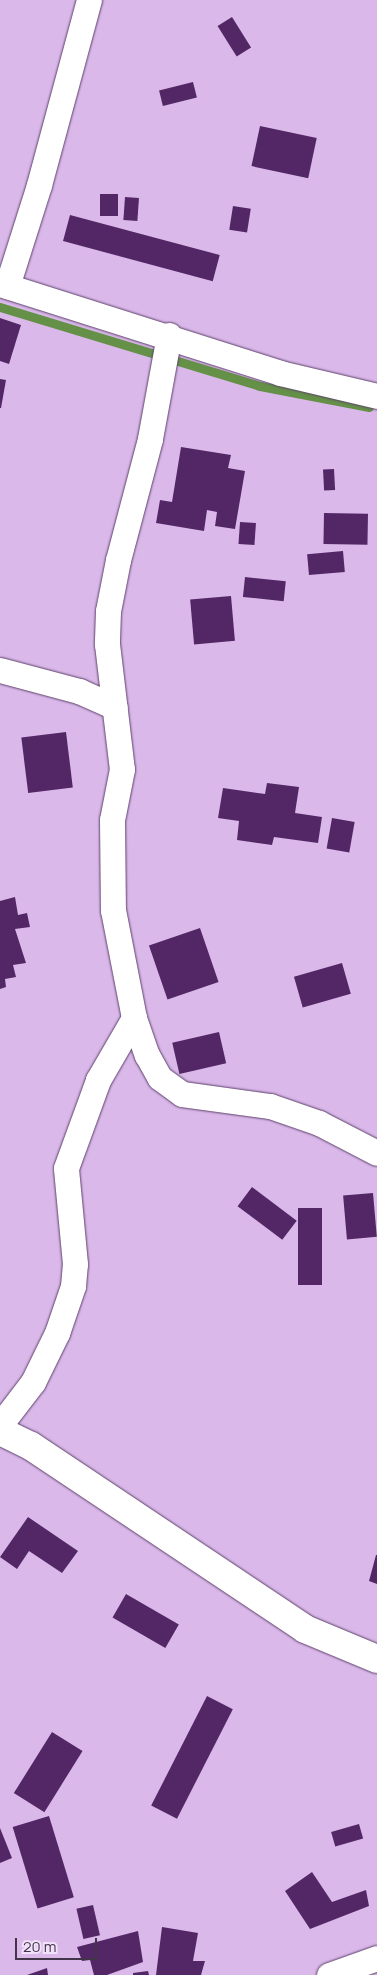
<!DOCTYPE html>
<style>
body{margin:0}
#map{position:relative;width:377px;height:1975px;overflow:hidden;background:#dab9ea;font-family:Manrope,sans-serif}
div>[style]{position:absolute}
.stream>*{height:9px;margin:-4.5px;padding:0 4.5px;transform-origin:4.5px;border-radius:4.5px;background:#649048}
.building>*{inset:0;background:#532766;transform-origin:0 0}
.roads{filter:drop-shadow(0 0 1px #5e416b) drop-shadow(0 0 1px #5e416b)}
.street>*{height:25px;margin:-12.5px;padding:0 12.5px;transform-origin:12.5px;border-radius:12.5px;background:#fff}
.secondary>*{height:28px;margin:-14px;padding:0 14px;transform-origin:14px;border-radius:14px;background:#fff}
span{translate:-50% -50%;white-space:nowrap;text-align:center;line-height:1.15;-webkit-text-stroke:5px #f2e1fa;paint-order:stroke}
.scale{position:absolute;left:15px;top:1938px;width:82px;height:22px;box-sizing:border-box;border:2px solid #423549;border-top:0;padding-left:6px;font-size:15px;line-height:18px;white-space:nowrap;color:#423549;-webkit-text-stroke:4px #f2e1fa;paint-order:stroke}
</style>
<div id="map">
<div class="stream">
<i style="left:0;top:307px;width:272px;rotate:16.9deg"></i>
<i style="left:260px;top:386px;width:111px;rotate:10.9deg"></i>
</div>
<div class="building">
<i style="left:232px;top:17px;width:36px;height:17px;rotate:58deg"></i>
<i style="left:193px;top:82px;width:16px;height:35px;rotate:76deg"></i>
<i style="left:260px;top:126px;width:58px;height:41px;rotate:12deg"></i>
<i style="left:118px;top:194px;width:22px;height:18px;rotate:90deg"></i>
<i style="left:125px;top:197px;width:14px;height:23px;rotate:4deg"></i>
<i style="left:233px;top:206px;width:18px;height:24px;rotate:9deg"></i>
<i style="left:70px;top:215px;width:155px;height:27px;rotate:15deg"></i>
<i style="clip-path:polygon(0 318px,21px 325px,9px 364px,0 361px)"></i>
<i style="clip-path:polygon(0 379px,6px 380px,1px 408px,0 408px)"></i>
<i style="clip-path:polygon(181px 447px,231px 455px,228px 468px,245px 471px,235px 529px,215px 526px,217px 512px,207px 510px,204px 531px,156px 523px,160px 500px,172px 502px)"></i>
<i style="left:334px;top:469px;width:21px;height:11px;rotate:87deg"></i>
<i style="left:324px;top:513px;width:44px;height:31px;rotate:1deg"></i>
<i style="left:240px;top:522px;width:16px;height:22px;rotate:4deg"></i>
<i style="left:343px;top:551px;width:21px;height:36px;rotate:85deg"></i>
<i style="left:245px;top:577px;width:41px;height:20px;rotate:6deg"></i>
<i style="left:231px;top:596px;width:45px;height:41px;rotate:85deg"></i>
<i style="left:66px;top:732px;width:56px;height:45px;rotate:83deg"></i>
<i style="clip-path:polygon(267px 783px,299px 787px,295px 813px,322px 817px,318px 843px,274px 837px,272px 845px,237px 840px,239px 821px,218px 818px,223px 788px,265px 794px)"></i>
<i style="left:332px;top:818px;width:23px;height:31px;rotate:10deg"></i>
<i style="clip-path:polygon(15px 897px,18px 915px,27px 913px,30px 927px,15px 929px,26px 963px,13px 965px,16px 977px,5px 979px,6px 987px,0 989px,0 901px)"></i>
<i style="left:200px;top:928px;width:57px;height:54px;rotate:71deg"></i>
<i style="left:342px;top:963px;width:32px;height:50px;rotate:74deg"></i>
<i style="left:219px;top:1032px;width:32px;height:48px;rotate:77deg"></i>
<i style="left:252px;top:1187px;width:56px;height:24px;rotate:37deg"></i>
<i style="left:373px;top:1193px;width:44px;height:30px;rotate:85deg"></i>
<i style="left:298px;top:1208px;width:24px;height:77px"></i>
<i style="clip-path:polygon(28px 1517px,78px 1551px,62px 1573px,29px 1551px,17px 1569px,0 1557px)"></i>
<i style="clip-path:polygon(376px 1555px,377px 1555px,377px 1584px,369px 1581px)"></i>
<i style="left:126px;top:1594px;width:61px;height:27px;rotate:30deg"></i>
<i style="left:207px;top:1696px;width:29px;height:123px;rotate:27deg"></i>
<i style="left:52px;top:1732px;width:36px;height:72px;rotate:32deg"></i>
<i style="left:49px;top:1816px;width:85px;height:38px;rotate:73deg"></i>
<i style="left:359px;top:1824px;width:15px;height:29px;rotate:74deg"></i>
<i style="clip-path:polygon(0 1828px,12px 1858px,0 1863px)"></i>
<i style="clip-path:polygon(312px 1872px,332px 1902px,366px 1890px,369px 1906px,310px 1929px,285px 1891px)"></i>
<i style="left:93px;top:1905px;width:31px;height:17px;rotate:77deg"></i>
<i style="clip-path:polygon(162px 1927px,198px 1933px,193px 1961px,205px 1961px,201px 1975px,156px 1975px)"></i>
<i style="clip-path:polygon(138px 1931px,143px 1962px,107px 1975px,94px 1975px,90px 1960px,82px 1961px,77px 1947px)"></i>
<i style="clip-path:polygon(47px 1968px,48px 1975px,27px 1975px)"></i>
<i style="clip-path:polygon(148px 1971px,149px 1975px,133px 1975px,133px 1973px)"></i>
</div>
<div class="roads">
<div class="street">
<i style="left:0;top:284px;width:294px;rotate:17.6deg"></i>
<i style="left:280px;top:373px;width:100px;rotate:13.3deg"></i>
<i style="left:7px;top:286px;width:106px;rotate:-72.4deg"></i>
<i style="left:39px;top:185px;width:192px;rotate:-74.9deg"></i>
<i style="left:169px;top:335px;width:106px;rotate:100.4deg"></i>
<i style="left:150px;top:439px;width:125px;rotate:104.8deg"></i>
<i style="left:118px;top:560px;width:52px;rotate:101.1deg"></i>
<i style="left:108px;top:611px;width:33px;rotate:92deg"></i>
<i style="left:107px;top:644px;width:126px;rotate:83.2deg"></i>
<i style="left:122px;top:769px;width:52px;rotate:101.1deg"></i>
<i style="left:112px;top:820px;width:90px;rotate:89.4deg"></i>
<i style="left:113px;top:910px;width:110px;rotate:79deg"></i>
<i style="left:134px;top:1018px;width:39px;rotate:71deg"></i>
<i style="left:147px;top:1055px;width:26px;rotate:61deg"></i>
<i style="left:160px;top:1078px;width:27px;rotate:36deg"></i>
<i style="left:182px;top:1094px;width:89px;rotate:7.8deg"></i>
<i style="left:270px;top:1106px;width:52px;rotate:19.1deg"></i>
<i style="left:319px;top:1123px;width:65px;rotate:27.3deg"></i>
<i style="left:0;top:670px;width:82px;rotate:14.9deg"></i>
<i style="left:79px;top:691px;width:39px;rotate:24deg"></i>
<i style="left:0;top:1425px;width:54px;rotate:-52.5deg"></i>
<i style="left:33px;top:1382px;width:55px;rotate:-63.9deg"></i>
<i style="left:57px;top:1333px;width:50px;rotate:-71.2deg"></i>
<i style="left:73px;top:1286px;width:22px;rotate:-85deg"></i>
<i style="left:75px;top:1264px;width:96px;rotate:-95.4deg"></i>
<i style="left:66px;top:1168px;width:94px;rotate:-70deg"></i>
<i style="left:98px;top:1080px;width:72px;rotate:-59.9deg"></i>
<i style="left:329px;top:1975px;width:51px;rotate:-19.5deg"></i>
</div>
<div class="secondary">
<i style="left:0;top:1431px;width:34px;rotate:26deg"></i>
<i style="left:31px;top:1446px;width:329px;rotate:33.7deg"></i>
<i style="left:305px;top:1629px;width:78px;rotate:22.6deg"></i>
</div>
</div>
<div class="scale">20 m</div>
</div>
